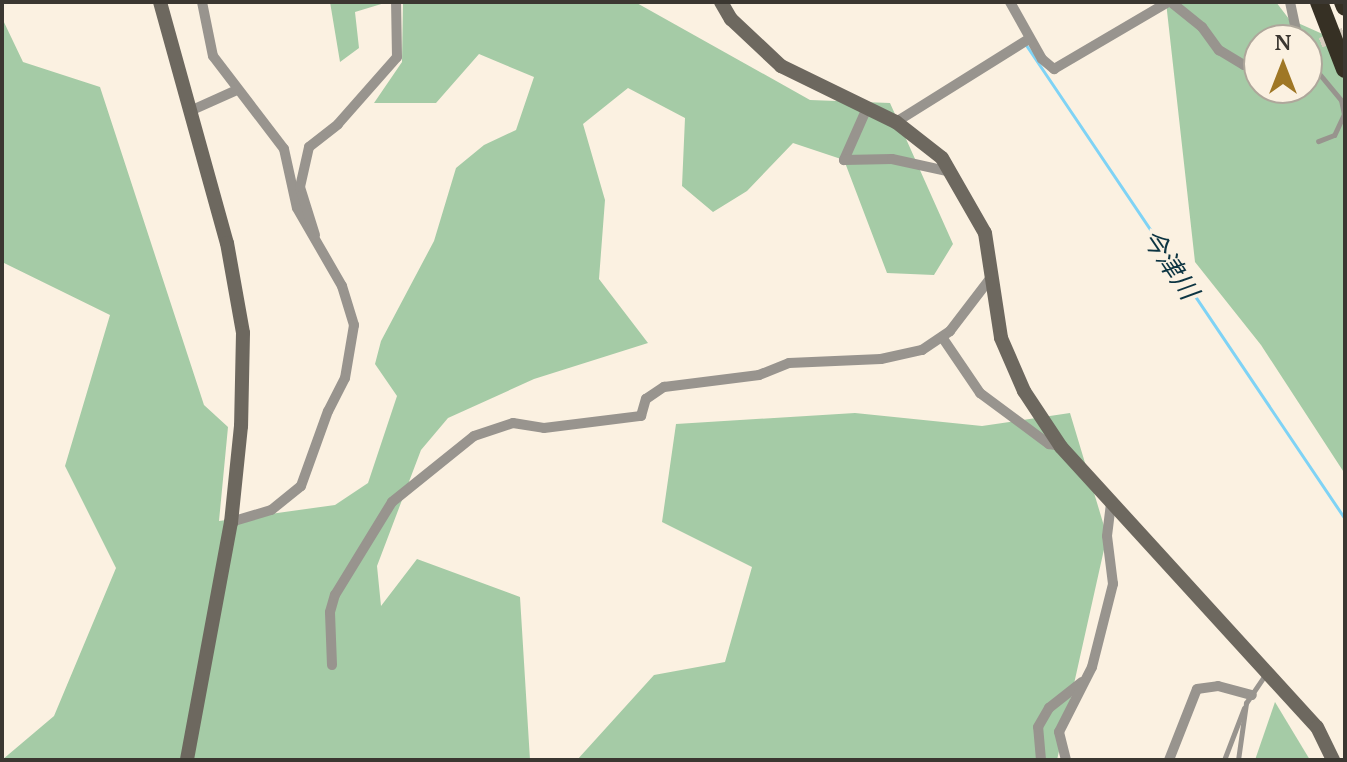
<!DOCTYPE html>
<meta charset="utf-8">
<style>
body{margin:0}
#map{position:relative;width:1347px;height:762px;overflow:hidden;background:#fbf1e1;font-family:"PT Serif","Noto Sans JP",serif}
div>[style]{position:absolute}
.green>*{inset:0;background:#a5cba6}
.stream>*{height:3px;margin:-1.5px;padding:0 1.5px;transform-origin:1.5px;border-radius:1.5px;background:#7fd3f5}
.street-tunnel>*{height:10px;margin-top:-5px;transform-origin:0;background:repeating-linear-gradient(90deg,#d5ccbe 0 10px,transparent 0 15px)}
.lane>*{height:5px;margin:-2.5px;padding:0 2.5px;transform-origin:2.5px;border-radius:2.5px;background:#98948e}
.street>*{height:10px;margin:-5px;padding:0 5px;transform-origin:5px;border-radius:5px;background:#98948e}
.secondary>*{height:14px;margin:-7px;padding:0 7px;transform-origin:7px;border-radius:7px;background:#6d685f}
.highway>*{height:18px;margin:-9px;padding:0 9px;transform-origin:9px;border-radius:9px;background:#363024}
span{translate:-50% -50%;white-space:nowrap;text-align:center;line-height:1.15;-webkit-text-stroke:7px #fbf1e1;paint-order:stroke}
.water-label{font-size:26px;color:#0c3442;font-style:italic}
.frame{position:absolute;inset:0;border:4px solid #3b3731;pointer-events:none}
.north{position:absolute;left:1243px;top:24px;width:80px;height:80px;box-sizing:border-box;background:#fbf1e1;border:2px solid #aea79b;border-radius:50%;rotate:0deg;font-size:22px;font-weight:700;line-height:32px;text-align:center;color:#3b3731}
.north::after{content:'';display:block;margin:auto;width:28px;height:36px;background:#9f7725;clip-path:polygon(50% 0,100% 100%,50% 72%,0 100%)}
</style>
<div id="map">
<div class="green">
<i style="clip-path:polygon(330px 2px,388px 2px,355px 12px,359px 48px,340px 62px)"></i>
<i style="clip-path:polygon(403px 2px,635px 2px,810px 100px,890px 103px,953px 244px,934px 275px,887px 273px,844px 160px,793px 143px,747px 191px,713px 212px,682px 186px,685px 118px,628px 88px,583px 124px,605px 200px,599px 279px,648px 343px,534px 379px,448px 418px,421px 450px,377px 566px,381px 606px,417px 559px,520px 597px,530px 760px,2px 760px,54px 716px,116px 568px,65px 466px,110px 315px,2px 262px,2px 18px,23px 62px,100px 87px,204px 405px,228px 427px,219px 521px,335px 505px,368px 483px,397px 396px,375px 364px,381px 341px,434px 241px,456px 168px,484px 145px,516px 130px,534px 77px,479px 54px,436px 103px,374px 103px,402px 62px)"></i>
<i style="clip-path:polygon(evenodd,1166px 2px,1276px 2px,1289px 19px,1345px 44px,1345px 474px,1261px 345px,1195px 262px,1166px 2px,1259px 40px,1307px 40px,1307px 88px,1259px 88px,1259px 40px)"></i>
<i style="clip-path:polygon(855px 413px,982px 426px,1070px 413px,1107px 536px,1057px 760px,577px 760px,654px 675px,725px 662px,752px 567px,662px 522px,676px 424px)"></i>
<i style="clip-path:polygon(1275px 702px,1310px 760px,1255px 760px)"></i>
</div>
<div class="stream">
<i style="left:1026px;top:45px;width:571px;rotate:56.06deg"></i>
</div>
<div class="street-tunnel">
<i style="left:1307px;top:49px;width:42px;rotate:-24.1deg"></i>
</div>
<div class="lane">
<i style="left:1307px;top:59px;width:53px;rotate:50.3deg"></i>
<i style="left:1341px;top:100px;width:14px;rotate:78deg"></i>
<i style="left:1344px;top:114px;width:23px;rotate:115deg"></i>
<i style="left:1334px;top:135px;width:17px;rotate:159deg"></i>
<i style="left:1224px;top:760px;width:56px;rotate:-69deg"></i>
<i style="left:1238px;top:760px;width:58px;rotate:-82deg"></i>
<i style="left:1246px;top:703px;width:34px;rotate:-56deg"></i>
</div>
<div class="street">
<i style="left:202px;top:2px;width:55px;rotate:78.5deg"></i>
<i style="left:213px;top:56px;width:117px;rotate:52.6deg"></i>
<i style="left:284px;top:149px;width:60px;rotate:77.6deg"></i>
<i style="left:297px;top:208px;width:90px;rotate:60deg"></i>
<i style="left:342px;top:286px;width:41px;rotate:72.9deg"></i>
<i style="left:354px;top:325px;width:54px;rotate:99.6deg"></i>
<i style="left:345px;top:378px;width:37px;rotate:117deg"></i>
<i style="left:328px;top:411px;width:80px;rotate:109.8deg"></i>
<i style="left:301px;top:486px;width:38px;rotate:141deg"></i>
<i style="left:271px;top:510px;width:42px;rotate:163.3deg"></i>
<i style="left:1010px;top:2px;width:65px;rotate:60.7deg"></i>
<i style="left:1042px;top:59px;width:16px;rotate:40deg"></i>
<i style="left:1054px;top:69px;width:132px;rotate:-30.4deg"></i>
<i style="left:1171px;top:2px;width:40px;rotate:39deg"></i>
<i style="left:1202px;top:27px;width:29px;rotate:54deg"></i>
<i style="left:1219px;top:50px;width:29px;rotate:31deg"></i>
<i style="left:1244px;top:65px;width:15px;rotate:-4deg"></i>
<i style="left:1290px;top:2px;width:39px;rotate:78deg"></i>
<i style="left:867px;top:108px;width:57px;rotate:113.9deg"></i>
<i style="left:844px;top:160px;width:48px;rotate:-1.2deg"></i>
<i style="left:892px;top:159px;width:60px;rotate:12.4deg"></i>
<i style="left:190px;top:111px;width:51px;rotate:-24.1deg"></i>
<i style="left:896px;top:122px;width:157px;rotate:-32deg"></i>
<i style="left:315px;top:235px;width:50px;rotate:-107.4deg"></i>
<i style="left:300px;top:187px;width:41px;rotate:-77.3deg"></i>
<i style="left:309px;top:147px;width:37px;rotate:-38deg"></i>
<i style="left:338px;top:124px;width:89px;rotate:-48.6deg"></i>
<i style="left:397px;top:57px;width:55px;rotate:-91deg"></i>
<i style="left:942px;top:337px;width:68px;rotate:55.8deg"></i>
<i style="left:980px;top:393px;width:86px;rotate:36.5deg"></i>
<i style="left:1049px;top:444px;width:12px;rotate:9deg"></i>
<i style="left:332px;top:665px;width:53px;rotate:-92.2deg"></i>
<i style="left:330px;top:612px;width:18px;rotate:-74deg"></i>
<i style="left:335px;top:595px;width:109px;rotate:-58.5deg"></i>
<i style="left:392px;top:502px;width:105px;rotate:-38.8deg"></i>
<i style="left:474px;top:436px;width:41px;rotate:-18.4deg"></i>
<i style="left:513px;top:423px;width:31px;rotate:9deg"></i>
<i style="left:544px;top:428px;width:98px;rotate:-7.1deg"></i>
<i style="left:641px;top:416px;width:18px;rotate:-74deg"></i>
<i style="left:646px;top:399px;width:22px;rotate:-34deg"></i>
<i style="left:664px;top:387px;width:96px;rotate:-7.2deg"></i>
<i style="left:759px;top:375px;width:32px;rotate:-22deg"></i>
<i style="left:789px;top:363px;width:92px;rotate:-2.5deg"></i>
<i style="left:881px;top:359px;width:42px;rotate:-12.4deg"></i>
<i style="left:922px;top:350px;width:34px;rotate:-34deg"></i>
<i style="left:950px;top:331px;width:69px;rotate:-52.6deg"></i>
<i style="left:1041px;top:760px;width:33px;rotate:-95deg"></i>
<i style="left:1038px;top:727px;width:22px;rotate:-60deg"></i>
<i style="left:1049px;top:708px;width:42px;rotate:-38.2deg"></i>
<i style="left:1066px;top:760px;width:29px;rotate:-104deg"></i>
<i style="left:1059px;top:732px;width:73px;rotate:-63.1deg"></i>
<i style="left:1092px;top:667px;width:86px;rotate:-75.8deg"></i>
<i style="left:1113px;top:584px;width:48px;rotate:-97.1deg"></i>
<i style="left:1107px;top:536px;width:35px;rotate:-83deg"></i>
<i style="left:1169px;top:760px;width:76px;rotate:-68.5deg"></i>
<i style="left:1197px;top:689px;width:21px;rotate:-8deg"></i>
<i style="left:1218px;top:686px;width:35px;rotate:15deg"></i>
</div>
<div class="secondary">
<i style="left:160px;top:2px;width:250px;rotate:74.5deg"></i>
<i style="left:227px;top:243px;width:91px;rotate:79.9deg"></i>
<i style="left:243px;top:333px;width:93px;rotate:91.2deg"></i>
<i style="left:241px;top:426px;width:97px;rotate:95.9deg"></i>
<i style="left:231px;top:522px;width:242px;rotate:100.5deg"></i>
<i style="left:721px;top:2px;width:20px;rotate:60deg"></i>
<i style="left:731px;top:19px;width:69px;rotate:43.2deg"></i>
<i style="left:781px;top:66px;width:128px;rotate:26deg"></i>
<i style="left:896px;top:122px;width:58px;rotate:38deg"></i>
<i style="left:942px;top:158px;width:86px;rotate:60.2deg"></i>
<i style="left:985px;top:233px;width:106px;rotate:81.3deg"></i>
<i style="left:1001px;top:338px;width:58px;rotate:66.5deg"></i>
<i style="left:1024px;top:391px;width:67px;rotate:56.5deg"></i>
<i style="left:1061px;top:447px;width:379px;rotate:47.6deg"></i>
<i style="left:1317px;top:727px;width:37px;rotate:64deg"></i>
</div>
<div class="highway">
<i style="left:1319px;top:2px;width:72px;rotate:68.8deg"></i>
<i style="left:1343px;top:2px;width:5px;rotate:68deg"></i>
</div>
<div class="water-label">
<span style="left:1170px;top:264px;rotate:56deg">今津川</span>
</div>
<div class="frame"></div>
<div class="north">N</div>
</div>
